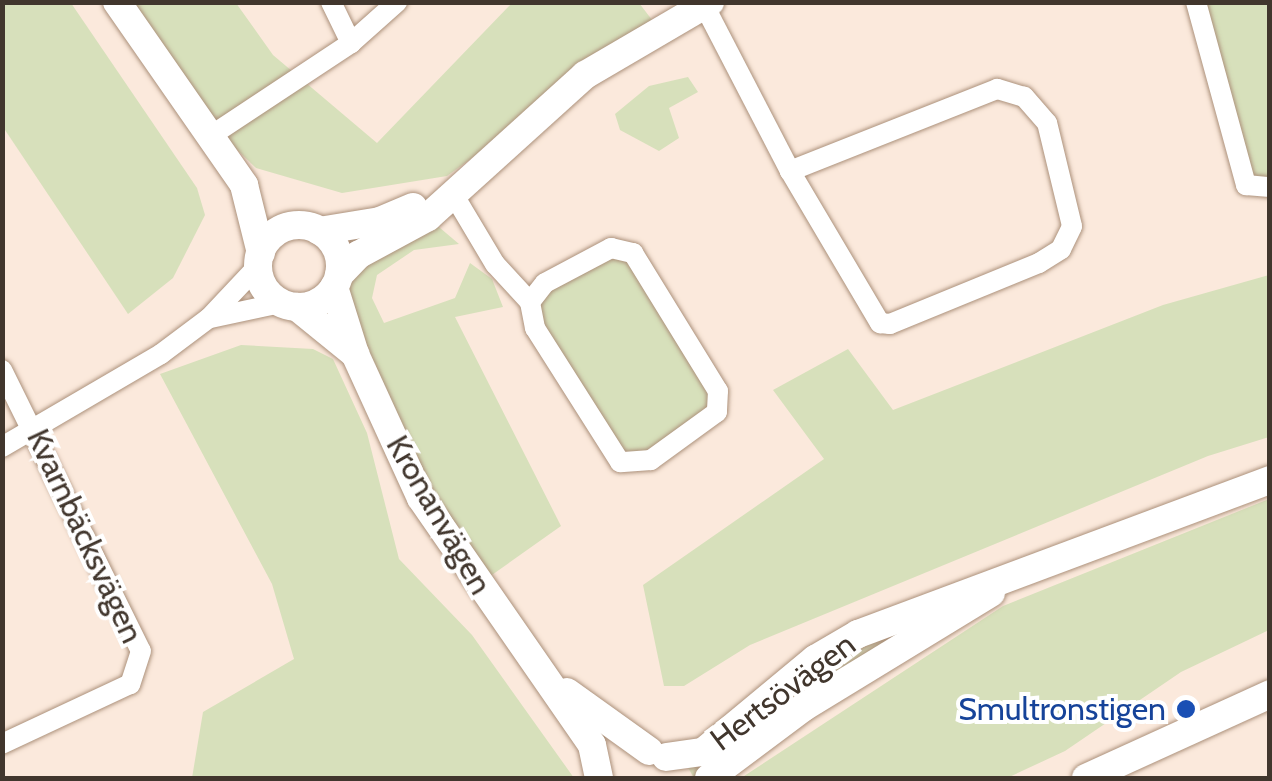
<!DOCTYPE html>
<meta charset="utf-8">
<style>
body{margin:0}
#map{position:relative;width:1272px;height:781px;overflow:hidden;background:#fbe9dc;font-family:Cabin,sans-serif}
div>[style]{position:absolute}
.green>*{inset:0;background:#d7e0bb}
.roads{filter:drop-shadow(0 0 2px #ac917b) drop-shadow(0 0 2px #ac917b)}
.street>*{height:20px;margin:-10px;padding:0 10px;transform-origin:10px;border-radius:10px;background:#fff}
.secondary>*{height:28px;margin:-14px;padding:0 14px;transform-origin:14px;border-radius:14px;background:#fff}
.secondary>.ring{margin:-14px;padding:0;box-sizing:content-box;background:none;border:28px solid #fff;border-radius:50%}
.dots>*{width:28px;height:28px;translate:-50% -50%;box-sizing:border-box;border:5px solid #fff;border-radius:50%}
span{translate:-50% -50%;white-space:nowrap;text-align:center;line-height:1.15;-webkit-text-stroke:8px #fff;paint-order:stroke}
.street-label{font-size:32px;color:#41362d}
.transit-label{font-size:32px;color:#164399}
.right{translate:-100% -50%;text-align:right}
.frame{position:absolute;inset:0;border:5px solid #41362d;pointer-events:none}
</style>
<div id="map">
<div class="green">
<i style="clip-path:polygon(2px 3px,71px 3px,197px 188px,205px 215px,173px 278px,128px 314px,3px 127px)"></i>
<i style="clip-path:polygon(119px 3px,236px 3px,273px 55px,377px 143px,512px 3px,639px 3px,656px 25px,447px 176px,342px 193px,256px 168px,197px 111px)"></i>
<i style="clip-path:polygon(1198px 3px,1269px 3px,1269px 186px,1256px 190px)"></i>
<i style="clip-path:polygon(688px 77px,698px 92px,669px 108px,679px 138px,659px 151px,620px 130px,615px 114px,649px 86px)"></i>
<i style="clip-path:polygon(433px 222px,459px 244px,414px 250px,377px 275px,372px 298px,384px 323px,455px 298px,470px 263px,492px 279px,503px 307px,455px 317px,561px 526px,489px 577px,449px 527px,356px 329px,346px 284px,374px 256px)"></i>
<i style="clip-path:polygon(621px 247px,720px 398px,635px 466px,532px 326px,550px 281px)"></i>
<i style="clip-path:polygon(1269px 275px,1269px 437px,1208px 456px,750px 645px,684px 686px,664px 686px,643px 585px,824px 459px,773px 390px,848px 349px,893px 410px,1163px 305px)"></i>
<i style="clip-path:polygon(241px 345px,313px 349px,333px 359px,367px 433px,399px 559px,472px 635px,574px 778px,192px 778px,203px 712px,294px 659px,272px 584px,160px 374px)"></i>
<i style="clip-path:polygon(1269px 499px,1269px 630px,1181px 672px,1065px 751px,1007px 778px,741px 778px,1003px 606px)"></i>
<i style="clip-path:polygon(938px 611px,699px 778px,694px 778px,687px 766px,830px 659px)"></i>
</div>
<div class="roads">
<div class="street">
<i style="left:331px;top:2px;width:46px;rotate:64deg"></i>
<i style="left:1196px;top:2px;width:190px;rotate:74.7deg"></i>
<i style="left:1246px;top:185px;width:24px;rotate:5deg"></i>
<i style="left:704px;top:5px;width:187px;rotate:62.6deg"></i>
<i style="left:790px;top:171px;width:177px;rotate:59.4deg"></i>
<i style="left:880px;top:323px;width:10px;rotate:6deg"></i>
<i style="left:890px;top:324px;width:161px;rotate:-22.3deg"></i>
<i style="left:1039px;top:263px;width:26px;rotate:-32deg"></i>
<i style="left:1061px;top:249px;width:25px;rotate:-64deg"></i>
<i style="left:1072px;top:226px;width:106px;rotate:-103.6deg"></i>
<i style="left:1047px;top:123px;width:35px;rotate:-131deg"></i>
<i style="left:1024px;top:97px;width:28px;rotate:-163deg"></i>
<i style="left:997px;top:89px;width:223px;rotate:158.4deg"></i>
<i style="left:212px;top:135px;width:167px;rotate:-33.5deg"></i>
<i style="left:351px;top:43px;width:62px;rotate:-41.7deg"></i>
<i style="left:452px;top:192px;width:84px;rotate:59.2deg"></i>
<i style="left:495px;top:264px;width:52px;rotate:47.4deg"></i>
<i style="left:530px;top:302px;width:24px;rotate:-52deg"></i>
<i style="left:545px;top:283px;width:75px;rotate:-27.9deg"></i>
<i style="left:611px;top:248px;width:23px;rotate:13deg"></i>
<i style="left:633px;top:253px;width:162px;rotate:58.4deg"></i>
<i style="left:718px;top:391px;width:21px;rotate:93deg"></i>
<i style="left:717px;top:412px;width:82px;rotate:144deg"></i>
<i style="left:651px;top:460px;width:31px;rotate:176deg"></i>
<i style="left:620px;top:462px;width:159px;rotate:-122.4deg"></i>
<i style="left:535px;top:328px;width:26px;rotate:-101deg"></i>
<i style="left:211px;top:318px;width:72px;rotate:-12.1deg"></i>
<i style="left:2px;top:370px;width:313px;rotate:63.7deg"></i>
<i style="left:141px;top:651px;width:35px;rotate:108deg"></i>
<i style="left:130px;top:684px;width:141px;rotate:154.9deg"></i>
<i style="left:2px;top:447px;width:184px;rotate:-30.3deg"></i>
<i style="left:161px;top:354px;width:60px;rotate:-36.9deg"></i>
<i style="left:209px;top:318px;width:73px;rotate:-46.7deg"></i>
</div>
<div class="secondary">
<i style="left:117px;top:2px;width:223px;rotate:55.2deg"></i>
<i style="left:244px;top:185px;width:70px;rotate:76deg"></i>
<i class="ring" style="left:258px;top:225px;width:54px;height:54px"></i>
<i style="left:319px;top:231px;width:62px;rotate:-9.3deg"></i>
<i style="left:380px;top:221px;width:36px;rotate:-23deg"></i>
<i style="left:339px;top:275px;width:28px;rotate:-46deg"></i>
<i style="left:358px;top:255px;width:80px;rotate:-28.5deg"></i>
<i style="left:428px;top:217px;width:212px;rotate:-42.1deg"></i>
<i style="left:585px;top:75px;width:145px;rotate:-30.3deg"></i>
<i style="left:334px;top:287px;width:70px;rotate:72.6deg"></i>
<i style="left:355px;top:354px;width:158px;rotate:65.4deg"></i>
<i style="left:421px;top:498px;width:300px;rotate:55.3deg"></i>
<i style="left:592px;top:745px;width:34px;rotate:78deg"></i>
<i style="left:297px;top:307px;width:75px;rotate:39deg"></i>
<i style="left:567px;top:692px;width:101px;rotate:35.7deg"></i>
<i style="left:666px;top:757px;width:37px;rotate:-8deg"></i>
<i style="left:703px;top:752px;width:146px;rotate:-39.7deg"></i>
<i style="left:815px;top:659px;width:50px;rotate:-30.2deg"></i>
<i style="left:858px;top:634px;width:440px;rotate:-20.5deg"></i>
<i style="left:709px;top:778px;width:119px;rotate:-36.8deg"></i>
<i style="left:804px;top:707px;width:219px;rotate:-31.4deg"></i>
<i style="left:1086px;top:778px;width:202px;rotate:-24.5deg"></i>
</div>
</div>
<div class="dots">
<i style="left:1186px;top:709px;background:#1a4fb4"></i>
</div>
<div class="street-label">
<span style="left:439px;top:515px;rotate:60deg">Kronanvägen</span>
<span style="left:85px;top:536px;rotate:65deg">Kvarnbäcksvägen</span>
<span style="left:783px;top:692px;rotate:-37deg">Hertsövägen</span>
</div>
<div class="transit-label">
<span class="right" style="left:1166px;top:709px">Smultronstigen</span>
</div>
<div class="frame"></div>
</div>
